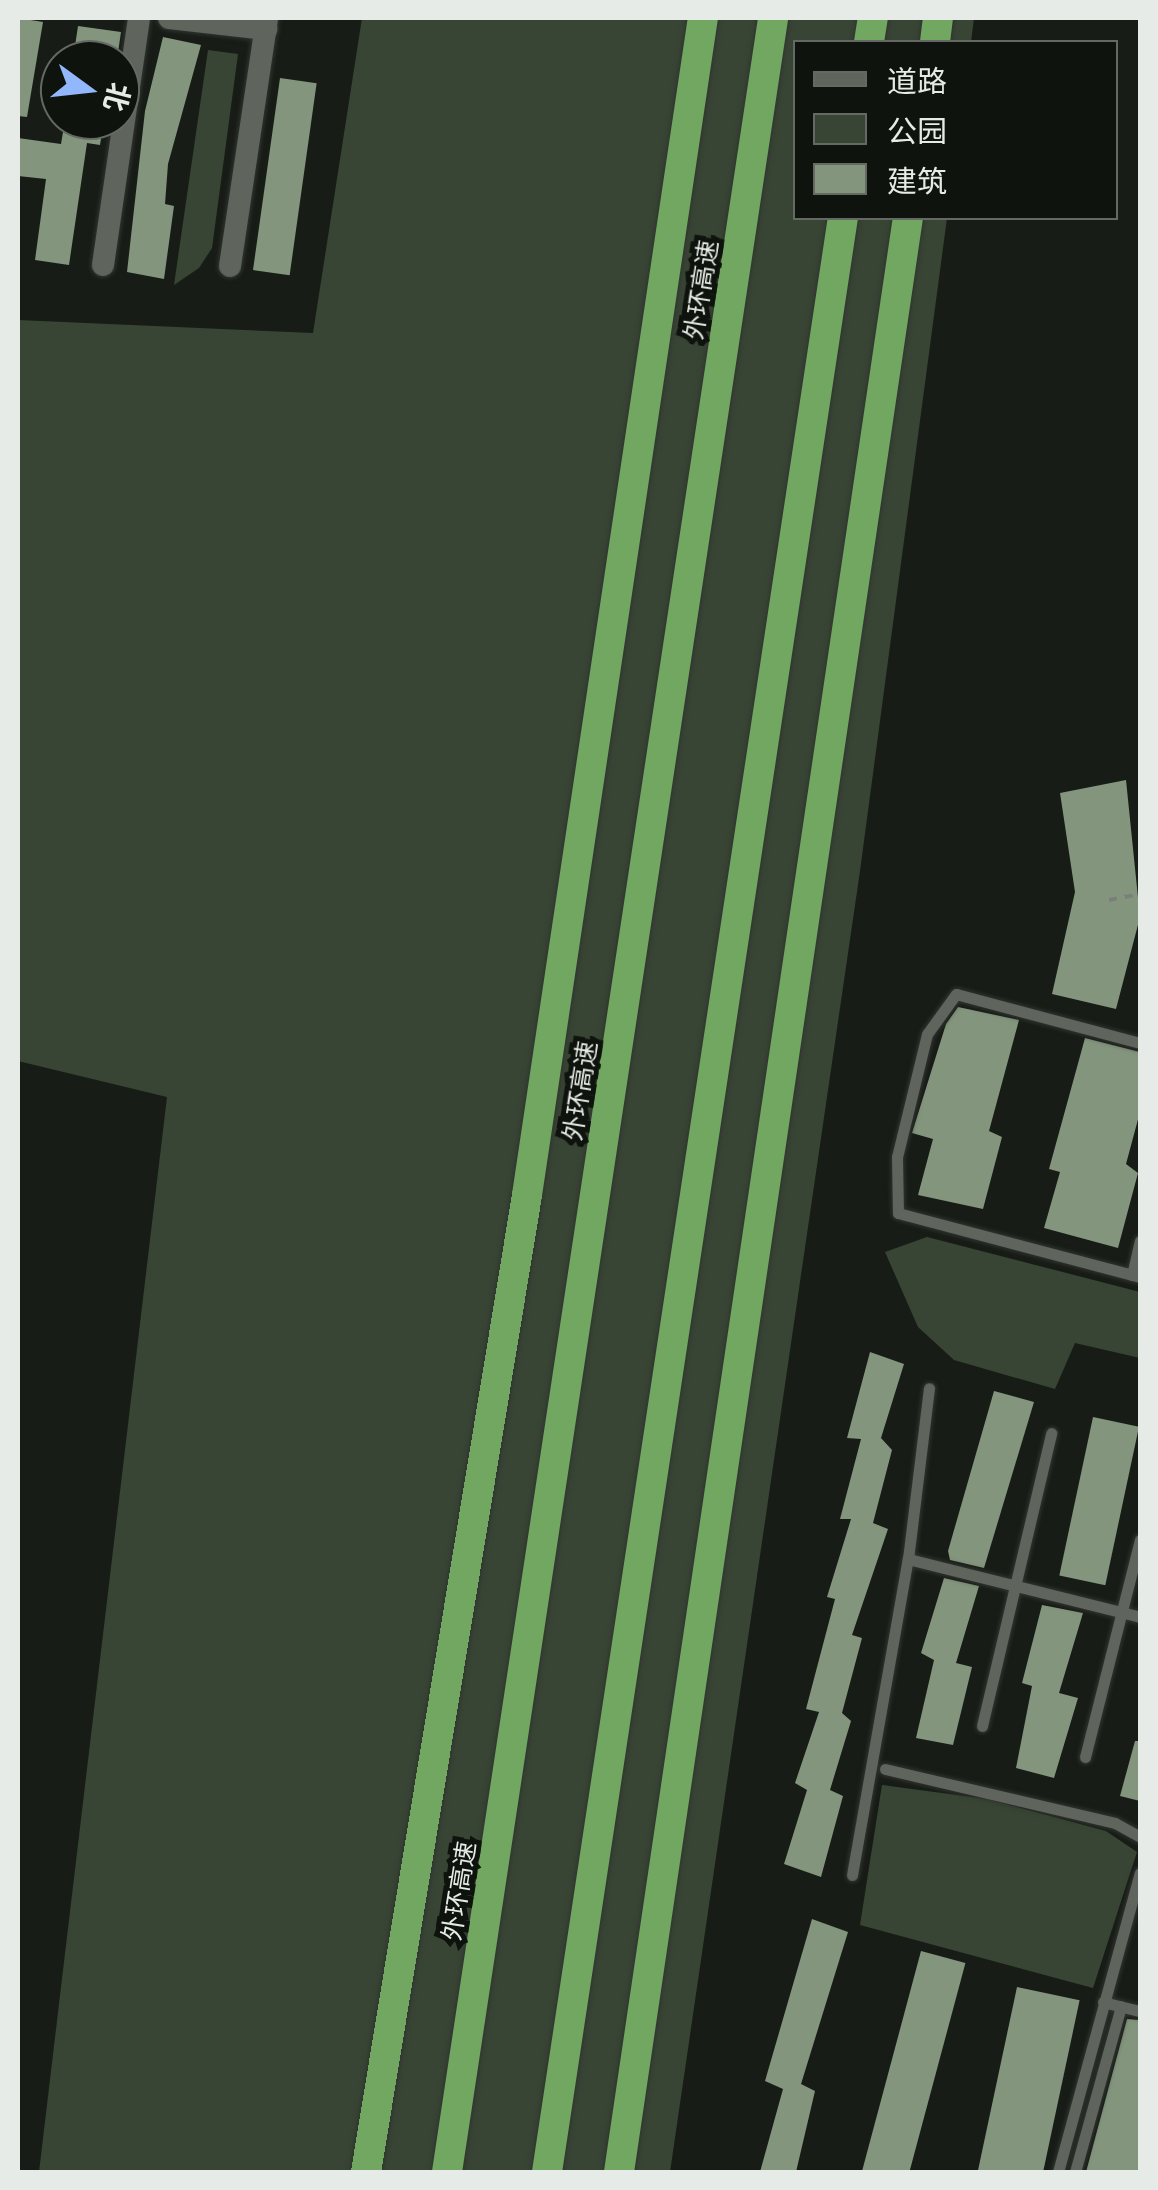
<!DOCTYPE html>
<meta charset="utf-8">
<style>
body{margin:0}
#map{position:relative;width:1158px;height:2190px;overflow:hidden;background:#181c16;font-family:Montserrat,"Noto Sans SC",sans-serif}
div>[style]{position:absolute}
.green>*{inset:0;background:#384534}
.building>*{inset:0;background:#83957d;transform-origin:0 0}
.path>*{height:4px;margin-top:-2px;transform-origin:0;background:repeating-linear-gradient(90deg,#7b7f7a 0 8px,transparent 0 16px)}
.roads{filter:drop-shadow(0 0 2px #313531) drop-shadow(0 0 2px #313531)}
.lane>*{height:11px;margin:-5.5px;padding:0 5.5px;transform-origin:5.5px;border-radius:5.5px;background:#5f655d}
.street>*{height:22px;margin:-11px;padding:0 11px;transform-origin:11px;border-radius:11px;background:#5f655d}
.highway>*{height:30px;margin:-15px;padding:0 15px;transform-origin:15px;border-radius:15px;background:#71a760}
span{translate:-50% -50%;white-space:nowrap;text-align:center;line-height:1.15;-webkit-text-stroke:10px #0f130d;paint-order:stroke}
.street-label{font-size:25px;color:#e7ebe7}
.frame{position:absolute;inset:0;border:20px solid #e7ebe7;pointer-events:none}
.legend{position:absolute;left:793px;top:40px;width:325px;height:180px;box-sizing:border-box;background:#0f130d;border:2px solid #656964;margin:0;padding:12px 18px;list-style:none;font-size:30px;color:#e7ebe7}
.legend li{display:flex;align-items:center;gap:20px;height:50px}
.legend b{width:50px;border:2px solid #656964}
.north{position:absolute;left:40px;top:40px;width:100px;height:100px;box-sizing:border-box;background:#0f130d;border:2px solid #656964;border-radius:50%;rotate:105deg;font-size:28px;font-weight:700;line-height:40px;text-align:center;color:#e7ebe7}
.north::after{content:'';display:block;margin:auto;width:35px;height:45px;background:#93b7fd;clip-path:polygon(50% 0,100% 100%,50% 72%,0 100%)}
</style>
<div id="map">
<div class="green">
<i style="clip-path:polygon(362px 18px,974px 18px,971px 42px,796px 42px,796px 218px,947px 218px,860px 871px,670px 2172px,39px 2172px,167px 1097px,18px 1061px,18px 320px,313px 333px)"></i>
<i style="clip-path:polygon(208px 50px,238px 54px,212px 248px,199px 268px,174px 285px)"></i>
<i style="clip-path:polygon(927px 1237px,1140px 1292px,1140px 1358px,1075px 1343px,1055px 1389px,954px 1360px,918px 1327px,885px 1252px)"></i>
<i style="clip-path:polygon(882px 1785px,987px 1799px,1106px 1831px,1137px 1852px,1093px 1988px,860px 1925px)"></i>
</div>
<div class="building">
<i style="clip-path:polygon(18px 18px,43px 22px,27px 117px,18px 116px)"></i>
<i style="clip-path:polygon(78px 26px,121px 32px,117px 60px,73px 60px)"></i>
<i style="clip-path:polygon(163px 37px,201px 45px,168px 164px,165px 204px,174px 206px,164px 279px,127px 272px,145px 111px)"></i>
<i style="left:280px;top:78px;width:37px;height:194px;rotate:8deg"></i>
<i style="clip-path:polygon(65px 120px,104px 120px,100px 145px,87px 143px,69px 265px,35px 260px,46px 179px,18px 176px,18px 138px,61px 144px)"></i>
<i style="clip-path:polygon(1126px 780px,1140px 917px,1116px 1009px,1052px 994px,1075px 892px,1060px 793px)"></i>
<i style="clip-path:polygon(958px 1007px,1019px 1020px,989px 1131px,1002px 1137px,983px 1209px,918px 1195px,933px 1139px,912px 1133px,946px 1024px)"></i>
<i style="clip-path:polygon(1085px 1038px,1140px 1052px,1140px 1112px,1126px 1164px,1138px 1173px,1118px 1248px,1044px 1228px,1060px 1172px,1049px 1169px)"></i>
<i style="clip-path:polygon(870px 1352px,904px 1364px,881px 1438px,892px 1450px,873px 1523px,888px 1529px,852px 1635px,862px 1638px,842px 1713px,851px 1721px,830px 1790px,843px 1796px,821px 1877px,784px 1864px,807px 1790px,795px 1783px,819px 1712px,806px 1709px,835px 1599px,827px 1597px,851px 1519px,840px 1519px,861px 1439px,847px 1438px)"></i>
<i style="clip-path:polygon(994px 1391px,1034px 1402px,984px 1568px,950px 1560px,948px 1551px)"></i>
<i style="left:1093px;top:1417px;width:47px;height:162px;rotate:12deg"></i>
<i style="clip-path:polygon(944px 1578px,979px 1586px,956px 1663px,972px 1667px,953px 1745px,916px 1738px,934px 1660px,921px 1653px)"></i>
<i style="clip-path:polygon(1042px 1605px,1083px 1613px,1059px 1693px,1078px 1698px,1054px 1778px,1016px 1768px,1032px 1686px,1022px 1683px)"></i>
<i style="clip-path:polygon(1135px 1741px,1140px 1741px,1140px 1801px,1120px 1796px)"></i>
<i style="clip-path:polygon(812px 1919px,848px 1932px,801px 2084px,815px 2091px,796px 2172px,760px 2172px,783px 2089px,765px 2081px)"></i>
<i style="left:921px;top:1951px;width:46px;height:230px;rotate:15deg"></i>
<i style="left:1017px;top:1987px;width:64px;height:192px;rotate:12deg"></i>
<i style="clip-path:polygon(1127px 2019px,1140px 2020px,1140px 2172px,1086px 2172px)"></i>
</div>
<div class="path">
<i style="left:1109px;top:900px;width:32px;rotate:-11deg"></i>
</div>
<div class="roads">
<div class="lane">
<i style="left:1140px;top:1043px;width:190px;rotate:-165.1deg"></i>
<i style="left:956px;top:994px;width:49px;rotate:125.9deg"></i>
<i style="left:927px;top:1034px;width:127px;rotate:103.7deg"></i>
<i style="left:897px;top:1157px;width:56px;rotate:89deg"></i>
<i style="left:898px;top:1213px;width:250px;rotate:14.8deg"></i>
<i style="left:1132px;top:1275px;width:35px;rotate:-77deg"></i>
<i style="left:908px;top:1559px;width:239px;rotate:14deg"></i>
<i style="left:982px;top:1726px;width:301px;rotate:-76.7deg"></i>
<i style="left:1085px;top:1757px;width:224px;rotate:-75.8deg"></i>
<i style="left:885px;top:1769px;width:236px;rotate:13.2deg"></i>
<i style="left:1115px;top:1823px;width:29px;rotate:29deg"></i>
<i style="left:852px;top:1875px;width:321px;rotate:-80deg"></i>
<i style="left:908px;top:1559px;width:172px;rotate:-83deg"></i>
<i style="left:1103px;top:2002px;width:38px;rotate:14deg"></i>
<i style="left:1058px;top:2172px;width:310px;rotate:-74.7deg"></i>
<i style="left:1075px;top:2172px;width:172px;rotate:-74.5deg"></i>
</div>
<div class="street">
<i style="left:169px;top:18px;width:98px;rotate:6.5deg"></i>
<i style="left:103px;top:265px;width:250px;rotate:-81.7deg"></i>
<i style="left:230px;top:266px;width:251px;rotate:-81.5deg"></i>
</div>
<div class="highway">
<i style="left:869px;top:42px;width:24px;rotate:-81deg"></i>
<i style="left:935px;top:42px;width:24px;rotate:-83deg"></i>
<i style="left:366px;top:2172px;width:990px;rotate:-80.64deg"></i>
<i style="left:527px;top:1195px;width:1190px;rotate:-81.5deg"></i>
<i style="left:447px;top:2172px;width:2179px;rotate:-81.39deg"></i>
<i style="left:547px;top:2172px;width:1976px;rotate:-81.39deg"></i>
<i style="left:619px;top:2172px;width:1975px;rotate:-81.59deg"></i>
</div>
</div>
<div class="street-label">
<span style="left:701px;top:290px;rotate:-81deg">外环高速</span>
<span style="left:580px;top:1091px;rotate:-81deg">外环高速</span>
<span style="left:459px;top:1891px;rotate:-81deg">外环高速</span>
</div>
<div class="frame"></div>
<ul class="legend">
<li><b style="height:12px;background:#5f655d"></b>道路</li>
<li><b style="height:28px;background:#384534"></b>公园</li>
<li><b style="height:28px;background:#83957d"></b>建筑</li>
</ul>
<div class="north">北</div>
</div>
